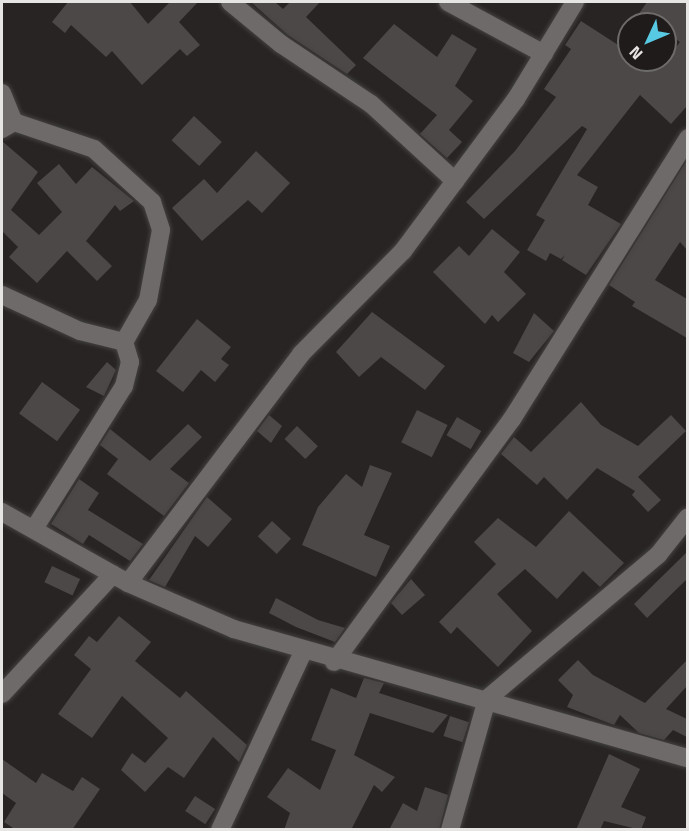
<!DOCTYPE html>
<style>
body{margin:0}
#map{position:relative;width:689px;height:831px;overflow:hidden;background:#282424;font-family:"Titillium Web",sans-serif}
div>[style]{position:absolute}
.building>*{inset:0;background:#4b4847;transform-origin:0 0}
.roads{filter:drop-shadow(0 0 2px #444241) drop-shadow(0 0 2px #444241)}
.minor>*{height:18px;margin:-9px;padding:0 9px;transform-origin:9px;border-radius:9px;background:#6e6a69}
span{translate:-50% -50%;white-space:nowrap;text-align:center;line-height:1.15;-webkit-text-stroke:5px #1e1b1a;paint-order:stroke}
.frame{position:absolute;inset:0;border:3px solid #e7e5e4;pointer-events:none}
.north{position:absolute;left:617px;top:12px;width:60px;height:60px;box-sizing:border-box;background:#1e1b1a;border:2px solid #6e6c6b;border-radius:50%;rotate:226deg;font-size:16px;font-weight:700;line-height:24px;text-align:center;color:#e7e5e4}
.north::after{content:'';display:block;margin:auto;width:21px;height:27px;background:#58c9e3;clip-path:polygon(50% 0,100% 100%,50% 72%,0 100%)}
</style>
<div id="map">
<div class="building">
<i style="clip-path:polygon(68px 2px,130px 2px,148px 24px,170px 2px,198px 2px,179px 22px,200px 45px,187px 56px,180px 49px,142px 85px,112px 51px,106px 57px,71px 25px,65px 33px,52px 22px)"></i>
<i style="clip-path:polygon(251px 2px,275px 2px,283px 9px,290px 2px,320px 2px,306px 17px,356px 65px,347px 74px,288px 35px)"></i>
<i style="clip-path:polygon(647px 2px,687px 2px,687px 106px,671px 124px,640px 95px,577px 175px,598px 187px,588px 205px,621px 224px,586px 275px,562px 260px,565px 255px,561px 259px,550px 253px,546px 261px,527px 250px,545px 220px,536px 215px,587px 129px,582px 126px,484px 219px,466px 202px,515px 151px,556px 97px,544px 89px,571px 49px,565px 45px,581px 21px,629px 52px,629px 60px,642px 60px,658px 70px,680px 42px,665px 32px,665px 24px,638px 15px)"></i>
<i style="clip-path:polygon(394px 24px,437px 57px,452px 34px,477px 49px,455px 86px,473px 101px,449px 130px,462px 142px,447px 158px,420px 134px,437px 115px,363px 58px)"></i>
<i style="left:194px;top:116px;width:38px;height:33px;rotate:43deg"></i>
<i style="clip-path:polygon(2px 141px,38px 172px,11px 210px,39px 235px,62px 212px,37px 183px,59px 164px,76px 184px,92px 167px,134px 201px,120px 211px,115px 205px,86px 241px,112px 266px,97px 281px,67px 251px,37px 283px,9px 257px,18px 247px,2px 231px)"></i>
<i style="clip-path:polygon(256px 151px,290px 183px,262px 213px,248px 200px,202px 241px,172px 208px,204px 179px,217px 193px)"></i>
<i style="clip-path:polygon(687px 160px,687px 250px,680px 242px,655px 280px,687px 299px,687px 338px,632px 306px,635px 302px,609px 285px)"></i>
<i style="clip-path:polygon(492px 229px,520px 252px,504px 272px,526px 294px,498px 322px,492px 315px,485px 324px,433px 272px,459px 246px,469px 256px)"></i>
<i style="clip-path:polygon(372px 312px,445px 366px,425px 390px,381px 357px,359px 377px,336px 352px)"></i>
<i style="clip-path:polygon(534px 313px,554px 331px,529px 362px,513px 353px)"></i>
<i style="clip-path:polygon(197px 319px,231px 347px,221px 359px,229px 365px,215px 382px,201px 370px,183px 392px,156px 371px)"></i>
<i style="clip-path:polygon(107px 362px,116px 370px,104px 396px,86px 387px)"></i>
<i style="left:42px;top:382px;width:47px;height:39px;rotate:36deg"></i>
<i style="clip-path:polygon(581px 402px,601px 425px,638px 446px,671px 415px,686px 431px,638px 477px,661px 500px,648px 512px,632px 495px,635px 491px,597px 468px,567px 500px,544px 477px,537px 485px,501px 454px,514px 437px,531px 452px)"></i>
<i style="left:417px;top:410px;width:34px;height:36px;rotate:26deg"></i>
<i style="clip-path:polygon(269px 415px,282px 426px,271px 443px,257px 431px)"></i>
<i style="left:457px;top:417px;width:28px;height:21px;rotate:30deg"></i>
<i style="clip-path:polygon(188px 424px,202px 437px,170px 469px,189px 483px,164px 516px,107px 474px,118px 459px,100px 445px,110px 429px,150px 461px)"></i>
<i style="left:297px;top:426px;width:29px;height:18px;rotate:44deg"></i>
<i style="clip-path:polygon(370px 465px,392px 473px,364px 535px,390px 546px,376px 577px,302px 545px,318px 507px,346px 474px,362px 487px)"></i>
<i style="clip-path:polygon(79px 479px,99px 493px,88px 510px,143px 544px,130px 561px,89px 535px,83px 544px,51px 524px)"></i>
<i style="clip-path:polygon(207px 497px,232px 519px,208px 547px,195px 536px,165px 587px,149px 580px)"></i>
<i style="clip-path:polygon(569px 511px,624px 563px,600px 587px,583px 571px,557px 599px,525px 569px,497px 594px,532px 631px,498px 667px,457px 627px,451px 634px,439px 622px,496px 564px,474px 542px,498px 518px,536px 547px)"></i>
<i style="left:272px;top:521px;width:26px;height:21px;rotate:43deg"></i>
<i style="clip-path:polygon(687px 552px,687px 579px,647px 618px,634px 604px)"></i>
<i style="left:52px;top:566px;width:31px;height:18px;rotate:25deg"></i>
<i style="clip-path:polygon(411px 579px,425px 595px,402px 615px,391px 603px)"></i>
<i style="clip-path:polygon(276px 598px,318px 620px,345px 628px,335px 642px,296px 627px,269px 613px)"></i>
<i style="clip-path:polygon(119px 616px,151px 642px,135px 661px,180px 698px,186px 691px,247px 745px,239px 762px,213px 737px,184px 778px,168px 767px,145px 792px,121px 770px,132px 753px,145px 763px,168px 738px,122px 696px,92px 738px,58px 714px,91px 669px,74px 655px,89px 636px,97px 642px)"></i>
<i style="clip-path:polygon(578px 660px,593px 675px,645px 703px,687px 660px,687px 686px,666px 709px,687px 719px,687px 737px,673px 730px,664px 740px,639px 733px,620px 715px,614px 725px,567px 707px,573px 695px,558px 680px)"></i>
<i style="clip-path:polygon(364px 678px,384px 683px,379px 693px,448px 715px,433px 733px,370px 713px,354px 755px,395px 777px,382px 792px,374px 785px,351px 830px,284px 830px,290px 813px,267px 797px,288px 768px,320px 790px,336px 750px,311px 740px,331px 688px,356px 698px)"></i>
<i style="left:450px;top:716px;width:20px;height:21px;rotate:18deg"></i>
<i style="clip-path:polygon(609px 754px,640px 769px,621px 807px,646px 817px,641px 830px,604px 821px,600px 830px,576px 830px)"></i>
<i style="clip-path:polygon(2px 759px,36px 783px,42px 773px,73px 791px,82px 777px,100px 789px,72px 830px,16px 830px,4px 822px,16px 803px,2px 793px)"></i>
<i style="clip-path:polygon(425px 787px,448px 795px,439px 830px,389px 830px,403px 803px,417px 811px)"></i>
<i style="left:195px;top:796px;width:24px;height:18px;rotate:33deg"></i>
</div>
<div class="roads">
<div class="minor">
<i style="left:230px;top:2px;width:66px;rotate:39.5deg"></i>
<i style="left:281px;top:44px;width:108px;rotate:33.7deg"></i>
<i style="left:371px;top:104px;width:114px;rotate:42.5deg"></i>
<i style="left:448px;top:2px;width:109px;rotate:28.4deg"></i>
<i style="left:2px;top:93px;width:31px;rotate:68deg"></i>
<i style="left:2px;top:129px;width:14px;rotate:-30deg"></i>
<i style="left:14px;top:122px;width:84px;rotate:18.6deg"></i>
<i style="left:94px;top:149px;width:79px;rotate:42.4deg"></i>
<i style="left:152px;top:202px;width:29px;rotate:72deg"></i>
<i style="left:161px;top:230px;width:71px;rotate:100.5deg"></i>
<i style="left:148px;top:300px;width:48px;rotate:119.7deg"></i>
<i style="left:124px;top:342px;width:21px;rotate:73deg"></i>
<i style="left:130px;top:362px;width:25px;rotate:104deg"></i>
<i style="left:124px;top:386px;width:169px;rotate:122.2deg"></i>
<i style="left:2px;top:295px;width:86px;rotate:24.8deg"></i>
<i style="left:80px;top:331px;width:45px;rotate:14deg"></i>
<i style="left:2px;top:512px;width:145px;rotate:29.4deg"></i>
<i style="left:128px;top:583px;width:116px;rotate:23.5deg"></i>
<i style="left:234px;top:629px;width:472px;rotate:15.9deg"></i>
<i style="left:128px;top:583px;width:287px;rotate:-52.9deg"></i>
<i style="left:301px;top:354px;width:145px;rotate:-45.3deg"></i>
<i style="left:403px;top:251px;width:189px;rotate:-53.4deg"></i>
<i style="left:516px;top:99px;width:114px;rotate:-58.7deg"></i>
<i style="left:334px;top:662px;width:301px;rotate:-53.8deg"></i>
<i style="left:512px;top:419px;width:332px;rotate:-57.9deg"></i>
<i style="left:2px;top:694px;width:163px;rotate:-47.2deg"></i>
<i style="left:220px;top:830px;width:196px;rotate:-65deg"></i>
<i style="left:450px;top:830px;width:136px;rotate:-74.2deg"></i>
<i style="left:487px;top:699px;width:224px;rotate:-40.1deg"></i>
<i style="left:658px;top:555px;width:48px;rotate:-51.7deg"></i>
</div>
</div>
<div class="frame"></div>
<div class="north">N</div>
</div>
